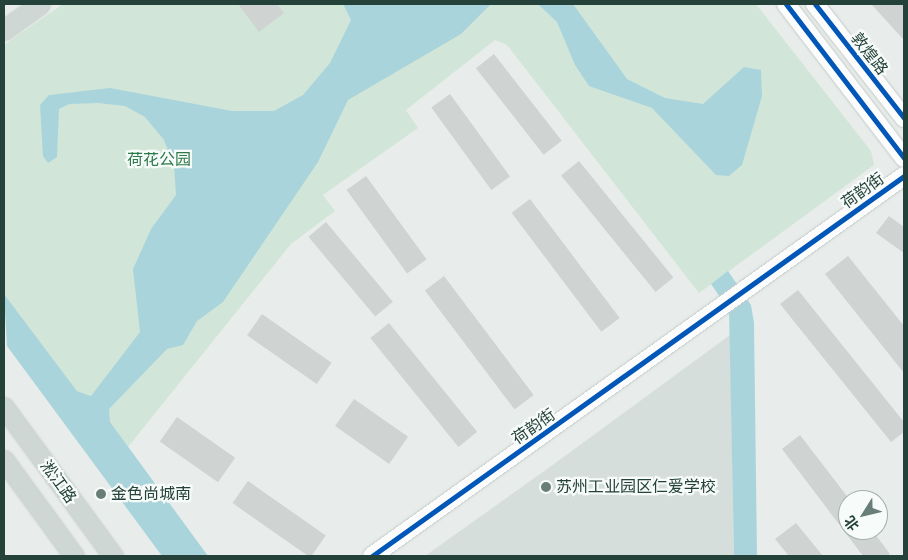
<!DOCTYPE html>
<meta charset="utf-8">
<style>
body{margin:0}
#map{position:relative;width:908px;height:560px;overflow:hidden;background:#e8edeb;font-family:Montserrat,"Noto Sans SC",sans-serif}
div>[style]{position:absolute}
.built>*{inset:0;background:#d6dedb}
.green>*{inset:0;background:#d1e6d8}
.water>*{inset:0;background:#a9d4db}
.building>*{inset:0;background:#cfd4d2;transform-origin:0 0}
.roads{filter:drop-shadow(0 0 1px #c3cbc8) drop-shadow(0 0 1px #c3cbc8)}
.secondary>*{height:18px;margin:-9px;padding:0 9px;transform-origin:9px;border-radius:9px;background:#fcfcfc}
.primary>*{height:19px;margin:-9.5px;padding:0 9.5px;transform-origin:9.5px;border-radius:9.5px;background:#cfd7d5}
.cycleway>*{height:5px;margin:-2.5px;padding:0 2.5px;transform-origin:2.5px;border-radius:2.5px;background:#0057b8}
.dots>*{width:14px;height:14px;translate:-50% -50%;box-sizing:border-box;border:2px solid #f7fbf9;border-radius:50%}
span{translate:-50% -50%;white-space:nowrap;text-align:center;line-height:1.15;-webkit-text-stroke:4.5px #f7fbf9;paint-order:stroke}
.street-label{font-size:16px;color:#24423a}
.park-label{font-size:16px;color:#2d7a4b}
.poi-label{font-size:16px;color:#24423a}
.left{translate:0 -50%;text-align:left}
.frame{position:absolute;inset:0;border:5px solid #24423a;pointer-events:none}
.north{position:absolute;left:838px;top:490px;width:50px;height:50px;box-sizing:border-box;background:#f7fbf9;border:1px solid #a3b1ad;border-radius:50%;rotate:234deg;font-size:14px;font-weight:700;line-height:20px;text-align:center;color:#24423a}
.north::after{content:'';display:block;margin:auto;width:18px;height:22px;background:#697e78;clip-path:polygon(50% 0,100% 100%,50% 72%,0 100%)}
</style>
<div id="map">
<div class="built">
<i style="clip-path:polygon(730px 335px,734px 556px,425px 556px,554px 464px)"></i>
</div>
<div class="green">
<i style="clip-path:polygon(63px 4px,756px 4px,871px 151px,874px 165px,699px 293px,507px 45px,495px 40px,406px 110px,418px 128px,323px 195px,335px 211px,291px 244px,128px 447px,91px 396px,77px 391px,4px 294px,4px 45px)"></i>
</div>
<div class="water">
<i style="clip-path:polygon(343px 4px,491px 4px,461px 34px,348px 100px,318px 162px,223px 302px,197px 321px,183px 345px,167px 349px,109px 409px,110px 422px,208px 556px,162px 556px,7px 346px,4px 294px,77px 391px,91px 396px,140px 332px,133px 269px,151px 229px,176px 195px,174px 165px,164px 140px,145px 117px,125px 106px,98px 103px,69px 104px,59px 109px,57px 157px,48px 163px,43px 156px,40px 105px,49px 95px,110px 88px,232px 111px,274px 111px,303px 95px,330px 63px,351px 20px)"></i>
<i style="clip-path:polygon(538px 4px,573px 4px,627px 79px,665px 98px,703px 104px,744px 67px,761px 70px,762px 96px,742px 165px,729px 176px,716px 175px,652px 108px,589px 86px,575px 65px,557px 22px)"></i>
<i style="clip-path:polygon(728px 271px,751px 305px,754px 323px,757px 556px,734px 556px,729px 310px,711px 284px)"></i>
</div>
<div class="building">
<i style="clip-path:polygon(238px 4px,277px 4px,284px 13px,259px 32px)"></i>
<i style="clip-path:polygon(871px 4px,903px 4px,904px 40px)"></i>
<i style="left:494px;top:54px;width:110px;height:23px;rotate:52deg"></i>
<i style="left:450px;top:94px;width:102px;height:23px;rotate:54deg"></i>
<i style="left:579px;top:161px;width:150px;height:23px;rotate:51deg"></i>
<i style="left:366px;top:176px;width:103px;height:24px;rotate:54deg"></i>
<i style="left:530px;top:199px;width:149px;height:23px;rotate:53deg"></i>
<i style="clip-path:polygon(889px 216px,904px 227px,904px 253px,876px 233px)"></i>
<i style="left:326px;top:222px;width:104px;height:23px;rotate:50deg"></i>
<i style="clip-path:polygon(848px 256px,904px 326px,904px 373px,825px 274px)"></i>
<i style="left:444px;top:276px;width:149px;height:24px;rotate:53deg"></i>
<i style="clip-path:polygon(798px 290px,904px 422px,904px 432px,891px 442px,780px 304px)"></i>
<i style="left:262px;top:314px;width:85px;height:26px;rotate:35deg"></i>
<i style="left:389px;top:323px;width:140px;height:24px;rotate:51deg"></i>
<i style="left:354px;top:399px;width:66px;height:33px;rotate:35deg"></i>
<i style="left:177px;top:417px;width:71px;height:30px;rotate:35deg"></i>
<i style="clip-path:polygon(800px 435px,850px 500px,848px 530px,872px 530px,890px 554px,887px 556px,863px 556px,782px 449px)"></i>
<i style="left:248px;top:481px;width:95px;height:27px;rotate:35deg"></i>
<i style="clip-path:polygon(796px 523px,823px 556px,789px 556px,775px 539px)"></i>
</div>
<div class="roads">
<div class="secondary">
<i style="left:786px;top:4px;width:194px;rotate:52.5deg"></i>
<i style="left:815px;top:4px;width:145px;rotate:52deg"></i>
<i style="left:372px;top:556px;width:654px;rotate:-35.54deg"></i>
</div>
<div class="primary">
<i style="left:4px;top:30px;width:44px;rotate:-35.8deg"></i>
<i style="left:4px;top:407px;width:185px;rotate:53.8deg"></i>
<i style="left:4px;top:460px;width:119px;rotate:53.9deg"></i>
</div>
</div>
<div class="cycleway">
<i style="left:786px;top:4px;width:194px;rotate:52.5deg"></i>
<i style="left:815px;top:4px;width:145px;rotate:52deg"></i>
<i style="left:372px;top:556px;width:654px;rotate:-35.54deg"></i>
</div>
<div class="dots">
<i style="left:546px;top:487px;background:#697e78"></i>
<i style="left:101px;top:494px;background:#697e78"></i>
</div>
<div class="street-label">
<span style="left:869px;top:54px;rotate:52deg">敦煌路</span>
<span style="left:863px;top:191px;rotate:-36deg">荷韵街</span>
<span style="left:534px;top:427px;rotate:-35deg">荷韵街</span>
<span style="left:58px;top:482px;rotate:54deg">淞江路</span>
</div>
<div class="park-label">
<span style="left:159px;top:160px">荷花公园</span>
</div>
<div class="poi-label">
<span class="left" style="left:556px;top:487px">苏州工业园区仁爱学校</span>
<span class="left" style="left:111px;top:494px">金色尚城南</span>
</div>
<div class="frame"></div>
<div class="north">北</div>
</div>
